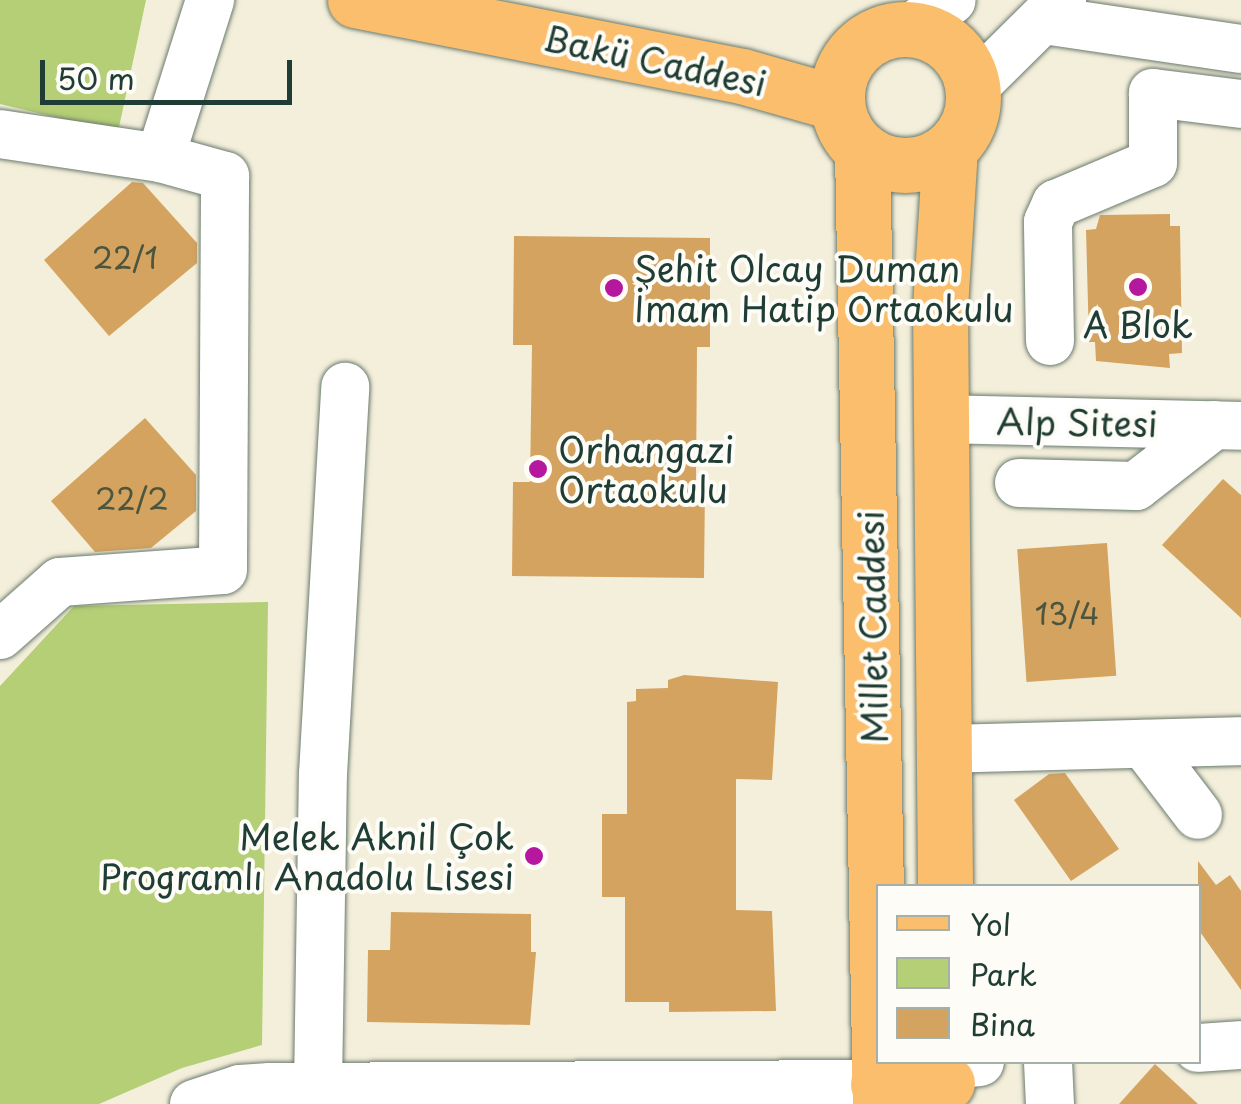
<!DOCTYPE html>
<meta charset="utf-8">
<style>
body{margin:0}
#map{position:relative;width:1241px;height:1104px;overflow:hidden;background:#f4efdb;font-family:"Playpen Sans",sans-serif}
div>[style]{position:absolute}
.green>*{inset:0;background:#b4cf75}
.building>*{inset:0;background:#d4a360;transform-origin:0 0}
.roads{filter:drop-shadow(0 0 2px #6a7b6e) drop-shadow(0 0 2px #6a7b6e)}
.minor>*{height:48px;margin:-24px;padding:0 24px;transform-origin:24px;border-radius:24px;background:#fff}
.major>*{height:55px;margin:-27.5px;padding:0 27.5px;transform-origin:27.5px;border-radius:27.5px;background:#fabe6d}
.major>.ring{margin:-27.5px;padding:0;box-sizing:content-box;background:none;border:55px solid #fabe6d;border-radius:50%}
.dots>*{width:28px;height:28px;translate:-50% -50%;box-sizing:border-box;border:5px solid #fdfcf7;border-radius:50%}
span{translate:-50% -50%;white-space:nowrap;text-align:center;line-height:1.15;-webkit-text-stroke:8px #fdfcf7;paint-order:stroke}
.number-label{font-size:30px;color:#4c563f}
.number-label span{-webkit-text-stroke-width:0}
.street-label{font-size:35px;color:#1f3d34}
.poi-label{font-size:35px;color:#1f3d34}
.left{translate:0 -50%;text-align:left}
.right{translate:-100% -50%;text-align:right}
.legend{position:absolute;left:876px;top:884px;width:325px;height:180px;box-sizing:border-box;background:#fdfcf7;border:2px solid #a4b0a9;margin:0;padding:12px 18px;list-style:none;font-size:30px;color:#1f3d34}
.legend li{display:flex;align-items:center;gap:20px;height:50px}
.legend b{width:50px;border:2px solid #a4b0a9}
.scale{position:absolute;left:40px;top:60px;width:252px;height:45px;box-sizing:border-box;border:5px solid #1f3d34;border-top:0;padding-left:12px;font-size:30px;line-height:35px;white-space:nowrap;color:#1f3d34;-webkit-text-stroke:8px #fdfcf7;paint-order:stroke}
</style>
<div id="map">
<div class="green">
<i style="clip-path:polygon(0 0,146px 0,118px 132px,0 104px)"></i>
<i style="clip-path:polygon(268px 602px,262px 1045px,182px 1068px,99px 1104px,0 1104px,0 686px,74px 606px)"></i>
</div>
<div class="building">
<i style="clip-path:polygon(132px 182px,143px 183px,197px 243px,197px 263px,109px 336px,44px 260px)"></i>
<i style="clip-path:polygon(1170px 214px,1170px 226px,1180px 226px,1182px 353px,1169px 354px,1170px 368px,1096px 361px,1095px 342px,1089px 342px,1086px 230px,1096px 229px,1100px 215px)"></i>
<i style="clip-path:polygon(514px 236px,710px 238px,710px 347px,697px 347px,696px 485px,705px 485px,704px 578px,512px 576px,513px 482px,530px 482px,532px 345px,513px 345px)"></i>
<i style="clip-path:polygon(145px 418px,196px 475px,196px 511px,151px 548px,95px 552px,51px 501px)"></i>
<i style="clip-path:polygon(1223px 479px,1241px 495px,1241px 618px,1162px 545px)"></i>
<i style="left:1107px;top:543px;width:133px;height:90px;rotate:86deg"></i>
<i style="clip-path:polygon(684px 675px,778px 682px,772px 780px,736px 779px,736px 910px,772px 911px,776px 1011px,669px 1012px,669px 1002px,625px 1002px,625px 897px,602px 897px,602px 814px,627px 814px,627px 702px,636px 701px,636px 689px,668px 688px,668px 680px)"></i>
<i style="clip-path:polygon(1065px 773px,1119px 849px,1071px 881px,1014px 800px,1049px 774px)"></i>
<i style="clip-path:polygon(1198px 861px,1216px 885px,1230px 875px,1241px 891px,1241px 990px,1198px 929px)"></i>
<i style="clip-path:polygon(391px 912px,531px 914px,531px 952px,536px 952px,530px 1025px,367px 1022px,368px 950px,390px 950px)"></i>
<i style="clip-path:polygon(1155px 1064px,1198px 1104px,1119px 1104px)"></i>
</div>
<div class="roads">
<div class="minor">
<i style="left:1044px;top:20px;width:199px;rotate:8.4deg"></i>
<i style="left:910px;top:28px;width:50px;rotate:-33.7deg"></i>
<i style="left:972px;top:89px;width:127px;rotate:-44.7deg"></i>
<i style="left:0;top:134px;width:162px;rotate:8.5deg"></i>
<i style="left:160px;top:158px;width:166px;rotate:-72.4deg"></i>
<i style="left:1050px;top:341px;width:119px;rotate:-91deg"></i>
<i style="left:1048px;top:222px;width:20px;rotate:-66deg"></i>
<i style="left:1056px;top:204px;width:105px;rotate:-22.9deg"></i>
<i style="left:1153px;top:163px;width:70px;rotate:-90deg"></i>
<i style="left:1153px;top:93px;width:89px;rotate:7.1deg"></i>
<i style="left:940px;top:419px;width:301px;rotate:1.3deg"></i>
<i style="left:1019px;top:483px;width:117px;rotate:1.5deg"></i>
<i style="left:1136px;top:486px;width:99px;rotate:-38deg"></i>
<i style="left:0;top:635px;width:80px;rotate:-41.5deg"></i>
<i style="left:60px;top:582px;width:163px;rotate:-4.2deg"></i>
<i style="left:223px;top:570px;width:394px;rotate:-89.7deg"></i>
<i style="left:225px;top:176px;width:67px;rotate:-164.5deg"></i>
<i style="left:1144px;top:744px;width:89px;rotate:52.7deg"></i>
<i style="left:944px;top:749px;width:297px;rotate:-1.5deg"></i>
<i style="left:1198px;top:1048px;width:43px;rotate:-4deg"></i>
<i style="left:1048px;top:1062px;width:42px;rotate:87.3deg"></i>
<i style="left:946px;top:1065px;width:34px;rotate:-5deg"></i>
<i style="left:318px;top:1087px;width:313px;rotate:-89.1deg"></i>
<i style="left:323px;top:774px;width:388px;rotate:-86.7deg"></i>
<i style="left:194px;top:1104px;width:48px;rotate:-18.1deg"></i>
<i style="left:240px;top:1089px;width:30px;rotate:-4deg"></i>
<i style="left:270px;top:1087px;width:608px;rotate:-0.28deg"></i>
</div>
<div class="major">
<i style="left:355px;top:0;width:394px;rotate:11.1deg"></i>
<i style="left:742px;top:76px;width:99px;rotate:15.9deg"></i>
<i class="ring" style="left:837px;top:29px;width:81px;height:81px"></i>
<i style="left:862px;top:150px;width:954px;rotate:88.92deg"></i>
<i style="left:945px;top:886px;width:579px;rotate:-90.49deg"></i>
<i style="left:940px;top:307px;width:158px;rotate:-86.4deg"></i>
<i style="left:878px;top:1084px;width:69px;rotate:-0.8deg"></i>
</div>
</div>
<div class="dots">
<i style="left:1138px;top:287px;background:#b5179e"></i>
<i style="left:614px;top:288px;background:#b5179e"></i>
<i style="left:538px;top:469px;background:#b5179e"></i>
<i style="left:534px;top:856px;background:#b5179e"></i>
</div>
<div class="number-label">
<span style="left:125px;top:257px">22/1</span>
<span style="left:132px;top:498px">22/2</span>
<span style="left:1067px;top:613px">13/4</span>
</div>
<div class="street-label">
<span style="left:655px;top:60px;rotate:12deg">Bakü Caddesi</span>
<span style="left:1077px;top:422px;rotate:1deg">Alp Sitesi</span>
<span style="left:872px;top:627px;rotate:-91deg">Millet Caddesi</span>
</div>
<div class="poi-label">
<span class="left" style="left:634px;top:288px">Şehit Olcay Duman<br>İmam Hatip Ortaokulu</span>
<span style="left:1138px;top:324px">A Blok</span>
<span class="left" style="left:558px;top:469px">Orhangazi<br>Ortaokulu</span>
<span class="right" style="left:514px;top:856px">Melek Aknil Çok<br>Programlı Anadolu Lisesi</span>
</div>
<ul class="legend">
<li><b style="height:12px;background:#fabe6d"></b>Yol</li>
<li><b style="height:28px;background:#b4cf75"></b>Park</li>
<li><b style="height:28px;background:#d4a360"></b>Bina</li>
</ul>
<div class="scale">50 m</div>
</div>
